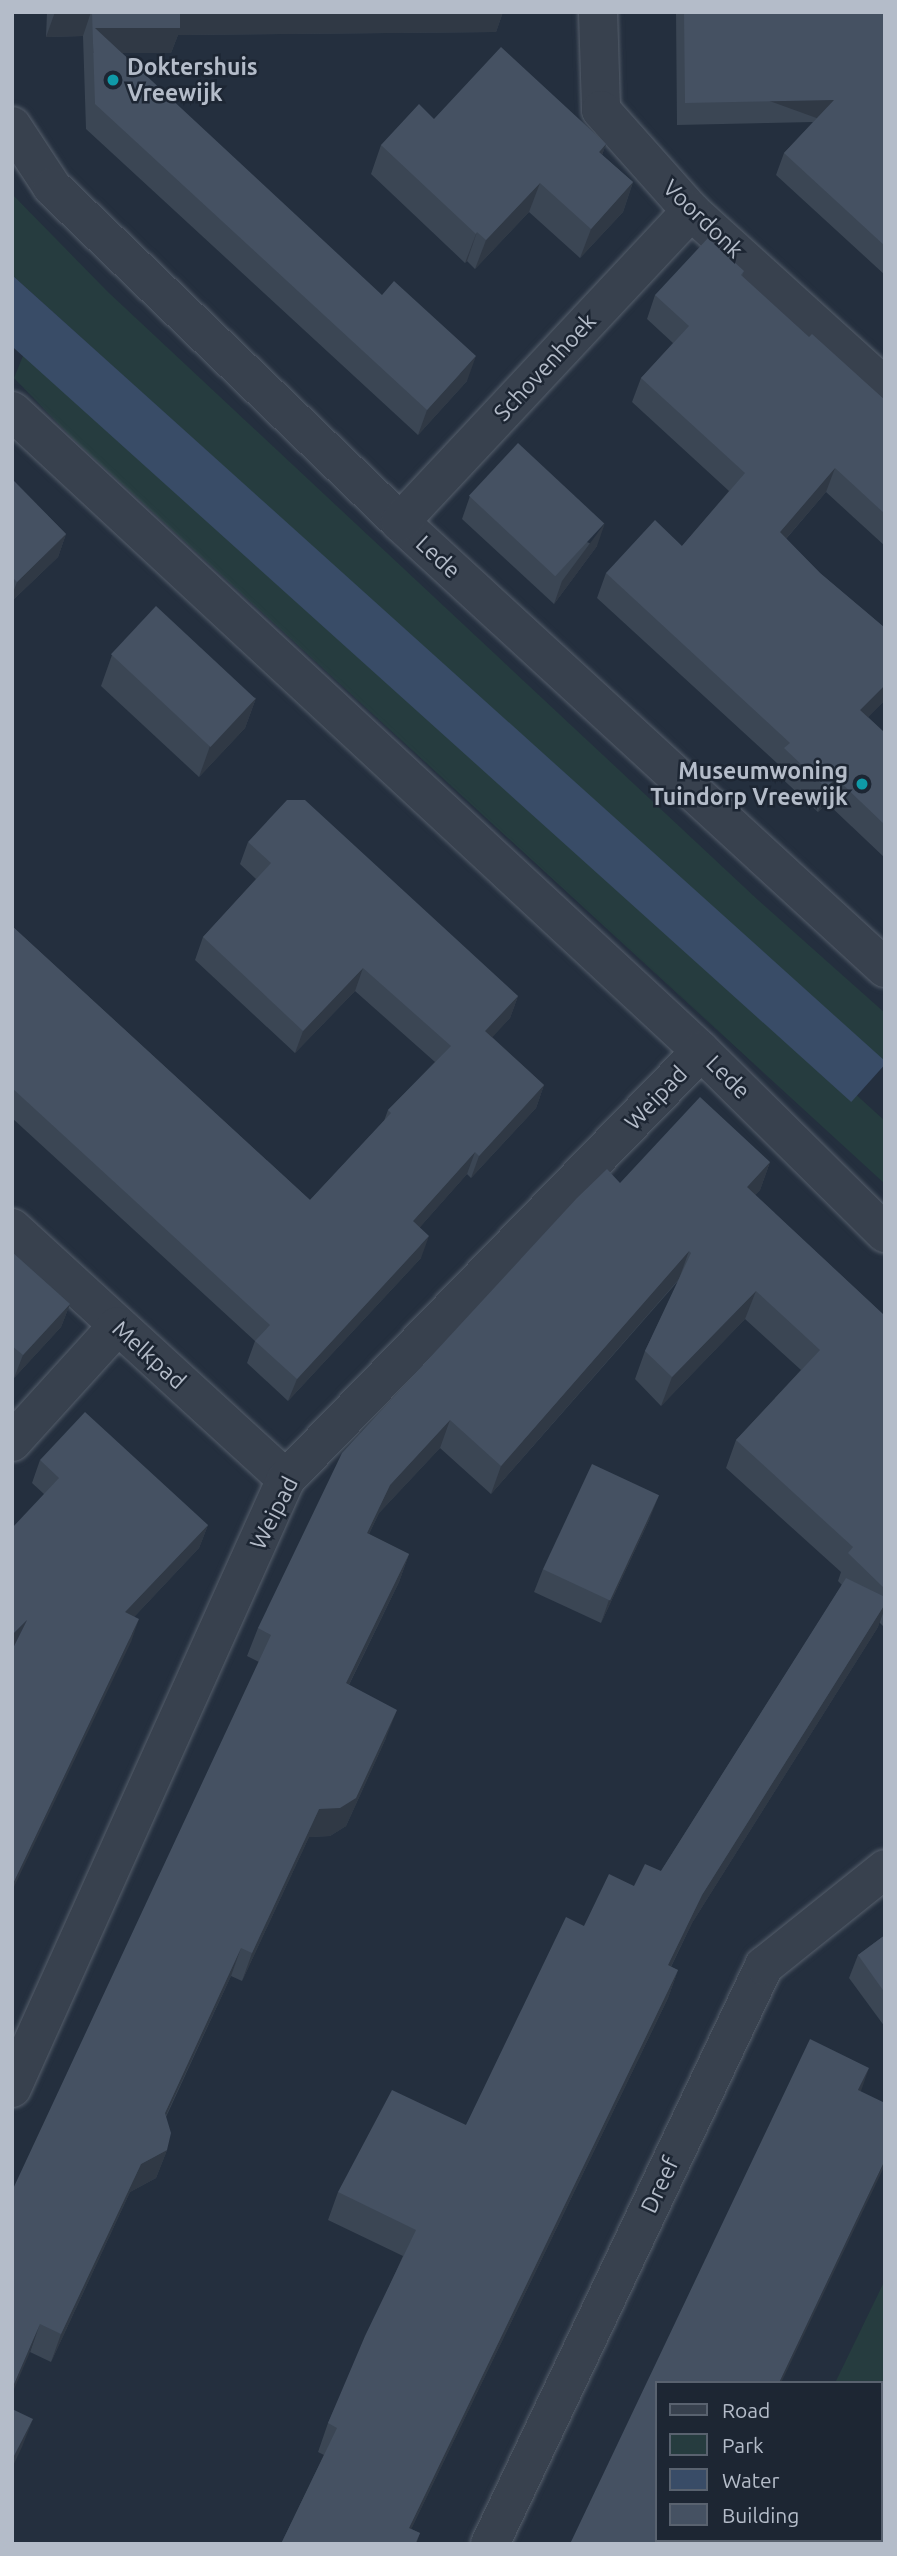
<!DOCTYPE html>
<style>
body{margin:0}
#map{position:relative;width:897px;height:2556px;overflow:hidden;background:#242f3e;font-family:Ubuntu,sans-serif}
div>[style]{position:absolute}
.green>*{inset:0;background:#263c3f}
.water>*{inset:0;background:#394c67;transform-origin:0 0}
.roads{filter:drop-shadow(0 0 2px #565f6c) drop-shadow(0 0 2px #565f6c)}
.minor>*{height:38px;margin:-19px;padding:0 19px;transform-origin:19px;border-radius:19px;background:#38414e}
.wall>*{inset:0;background:#3b4654}
.shaded-wall>*{inset:0;background:#303945;transform-origin:0 0}
.building>*{inset:0;background:#455162;transform-origin:0 0}
.dots>*{width:19px;height:19px;translate:-50% -50%;box-sizing:border-box;border:4px solid #1d2633;border-radius:50%}
span{translate:-50% -50%;white-space:nowrap;text-align:center;line-height:1.15;-webkit-text-stroke:5px #1d2633;paint-order:stroke}
.poi-label{font-size:23px;color:#b4bcc9;font-weight:700}
.left{translate:0 -50%;text-align:left}
.right{translate:-100% -50%;text-align:right}
.street-label{font-size:23px;color:#b4bcc9}
.frame{position:absolute;inset:0;border:14px solid #b4bcc9;pointer-events:none}
.legend{position:absolute;left:655px;top:2381px;width:228px;height:161px;box-sizing:border-box;background:#1d2633;border:2px solid #59626f;margin:0;padding:9px 12px;list-style:none;font-size:21px;color:#b4bcc9}
.legend li{display:flex;align-items:center;gap:14px;height:35px}
.legend b{width:35px;border:2px solid #59626f}
</style>
<div id="map">
<div class="green">
<i style="clip-path:polygon(12px 194px,108px 292px,758px 900px,885px 1013px,885px 1065px,12px 275px)"></i>
<i style="clip-path:polygon(29px 341px,885px 1121px,885px 1184px,73px 439px,14px 378px)"></i>
<i style="clip-path:polygon(885px 2280px,885px 2544px,758px 2544px,760px 2540px,881px 2540px,881px 2383px,835px 2383px)"></i>
</div>
<div class="water">
<i style="left:12px;top:275px;width:1177px;height:53px;rotate:42deg"></i>
</div>
<div class="roads">
<div class="minor">
<i style="left:598px;top:12px;width:98px;rotate:88.2deg"></i>
<i style="left:601px;top:110px;width:135px;rotate:48.3deg"></i>
<i style="left:691px;top:211px;width:262px;rotate:42.2deg"></i>
<i style="left:12px;top:126px;width:73px;rotate:56.7deg"></i>
<i style="left:52px;top:187px;width:483px;rotate:43.9deg"></i>
<i style="left:400px;top:522px;width:659px;rotate:42.6deg"></i>
<i style="left:12px;top:411px;width:940px;rotate:42.89deg"></i>
<i style="left:701px;top:1051px;width:259px;rotate:44.7deg"></i>
<i style="left:400px;top:522px;width:426px;rotate:-46.9deg"></i>
<i style="left:12px;top:1228px;width:372px;rotate:42.5deg"></i>
<i style="left:12px;top:1442px;width:156px;rotate:-47.8deg"></i>
<i style="left:12px;top:2088px;width:668px;rotate:-65.78deg"></i>
<i style="left:286px;top:1479px;width:596px;rotate:-45.88deg"></i>
<i style="left:490px;top:2544px;width:640px;rotate:-64.64deg"></i>
<i style="left:764px;top:1966px;width:155px;rotate:-38.7deg"></i>
</div>
</div>
<div class="wall">
<i style="clip-path:polygon(47px 12px,503px 12px,496px 32px,178px 35px,171px 53px,122px 53px,467px 381px,418px 435px,86px 129px,83px 36px,46px 37px)"></i>
<i style="clip-path:polygon(676px 12px,885px 12px,885px 275px,776px 175px,784px 153px,813px 122px,677px 125px)"></i>
<i style="clip-path:polygon(434px 119px,606px 144px,602px 155px,633px 182px,623px 212px,580px 258px,529px 212px,475px 269px,467px 261px,465px 263px,371px 174px,381px 145px)"></i>
<i style="clip-path:polygon(744px 271px,742px 277px,809px 337px,885px 400px,885px 546px,826px 492px,786px 539px,820px 573px,885px 628px,885px 700px,868px 717px,885px 733px,885px 858px,827px 803px,818px 812px,775px 772px,778px 764px,597px 598px,606px 573px,682px 546px,729px 491px,632px 402px,641px 378px,673px 343px,647px 319px,655px 295px)"></i>
<i style="clip-path:polygon(12px 479px,66px 534px,58px 557px,12px 601px)"></i>
<i style="clip-path:polygon(470px 496px,597px 546px,554px 604px,462px 519px)"></i>
<i style="clip-path:polygon(112px 655px,256px 698px,245px 728px,199px 777px,101px 686px)"></i>
<i style="clip-path:polygon(248px 842px,518px 996px,510px 1018px,492px 1037px,544px 1085px,536px 1108px,471px 1178px,467px 1174px,420px 1227px,421px 1258px,288px 1401px,247px 1363px,255px 1341px,12px 1118px,12px 926px,310px 1200px,384px 1121px,388px 1110px,435px 1062px,355px 991px,295px 1053px,195px 960px,203px 937px,256px 879px,240px 864px)"></i>
<i style="clip-path:polygon(770px 1162px,760px 1190px,755px 1195px,885px 1316px,885px 1628px,879px 1622px,878px 1627px,692px 1923px,671px 1967px,678px 1970px,668px 1998px,411px 2529px,420px 2533px,416px 2544px,281px 2544px,324px 2455px,318px 2452px,328px 2423px,403px 2256px,328px 2220px,338px 2192px,466px 2125px,584px 1926px,634px 1886px,661px 1871px,842px 1585px,838px 1581px,841px 1572px,726px 1468px,736px 1440px,801px 1370px,745px 1319px,661px 1406px,635px 1379px,645px 1351px,679px 1280px,491px 1494px,440px 1448px,379px 1513px,369px 1534px,409px 1554px,399px 1582px,349px 1685px,386px 1738px,346px 1826px,330px 1836px,309px 1837px,242px 1981px,231px 1976px,166px 2117px,167px 2150px,156px 2178px,130px 2192px,51px 2362px,30px 2352px,259px 1662px,247px 1656px,258px 1628px,620px 1183px)"></i>
<i style="clip-path:polygon(12px 1252px,70px 1304px,61px 1327px,14px 1378px,12px 1377px)"></i>
<i style="clip-path:polygon(40px 1460px,208px 1525px,199px 1548px,134px 1617px,131px 1642px,44px 1494px,32px 1483px)"></i>
<i style="clip-path:polygon(650px 1518px,601px 1623px,534px 1592px,543px 1569px)"></i>
<i style="clip-path:polygon(885px 1935px,885px 2027px,849px 1978px,858px 1955px)"></i>
</div>
<div class="shaded-wall">
<i style="clip-path:polygon(55px 12px,91px 12px,83px 36px,46px 37px)"></i>
<i style="clip-path:polygon(180px 12px,503px 12px,496px 32px,178px 35px,171px 53px,93px 53px,95px 28px)"></i>
<i style="left:834px;top:100px;width:23px;height:149px;rotate:110deg"></i>
<i style="clip-path:polygon(606px 144px,595px 174px,599px 152px)"></i>
<i style="clip-path:polygon(633px 182px,623px 212px,580px 258px,591px 229px)"></i>
<i style="clip-path:polygon(540px 183px,529px 212px,475px 269px,486px 240px)"></i>
<i style="clip-path:polygon(477px 232px,467px 261px,465px 263px,476px 234px)"></i>
<i style="clip-path:polygon(476px 356px,467px 381px,418px 435px,427px 410px)"></i>
<i style="clip-path:polygon(835px 468px,826px 492px,771px 556px,780px 532px)"></i>
<i style="clip-path:polygon(605px 523px,597px 546px,554px 604px,562px 581px)"></i>
<i style="clip-path:polygon(66px 534px,58px 557px,12px 601px,12px 595px,17px 582px)"></i>
<i style="clip-path:polygon(885px 685px,885px 700px,851px 735px,860px 710px)"></i>
<i style="clip-path:polygon(256px 698px,245px 728px,199px 777px,210px 746px)"></i>
<i style="clip-path:polygon(836px 778px,827px 803px,818px 812px,826px 788px)"></i>
<i style="clip-path:polygon(363px 968px,355px 991px,295px 1053px,303px 1031px)"></i>
<i style="clip-path:polygon(518px 996px,510px 1018px,477px 1054px,485px 1031px)"></i>
<i style="clip-path:polygon(544px 1085px,536px 1108px,471px 1178px,479px 1156px)"></i>
<i style="clip-path:polygon(475px 1152px,467px 1174px,405px 1244px,413px 1221px)"></i>
<i style="clip-path:polygon(770px 1162px,760px 1190px,737px 1215px,747px 1187px)"></i>
<i style="clip-path:polygon(429px 1236px,421px 1258px,288px 1401px,297px 1379px)"></i>
<i style="clip-path:polygon(689px 1251px,679px 1279px,491px 1494px,501px 1466px)"></i>
<i style="clip-path:polygon(756px 1291px,745px 1319px,661px 1406px,672px 1377px)"></i>
<i style="clip-path:polygon(70px 1304px,61px 1327px,14px 1378px,23px 1355px)"></i>
<i style="clip-path:polygon(450px 1420px,440px 1448px,379px 1513px,356px 1561px,367px 1533px,390px 1485px)"></i>
<i style="clip-path:polygon(659px 1495px,650px 1518px,601px 1623px,609px 1600px)"></i>
<i style="clip-path:polygon(208px 1525px,199px 1548px,117px 1635px,125px 1612px)"></i>
<i style="clip-path:polygon(409px 1554px,399px 1582px,336px 1711px,346px 1683px)"></i>
<i style="clip-path:polygon(885px 1604px,885px 1608px,878px 1627px,692px 1923px,658px 1993px,668px 1965px,702px 1895px)"></i>
<i style="clip-path:polygon(139px 1619px,131px 1642px,12px 1891px,12px 1886px)"></i>
<i style="clip-path:polygon(27px 1620px,12px 1650px,12px 1635px)"></i>
<i style="clip-path:polygon(397px 1710px,386px 1738px,346px 1826px,330px 1836px,309px 1837px,242px 1981px,252px 1953px,319px 1809px)"></i>
<i style="clip-path:polygon(241px 1948px,231px 1976px,154px 2141px,165px 2113px)"></i>
<i style="clip-path:polygon(678px 1970px,668px 1998px,404px 2544px,409px 2528px)"></i>
<i style="clip-path:polygon(869px 2068px,861px 2091px,850px 2113px,858px 2090px)"></i>
<i style="clip-path:polygon(167px 2150px,156px 2178px,130px 2192px,51px 2362px,61px 2334px,141px 2164px)"></i>
<i style="clip-path:polygon(885px 2160px,885px 2165px,781px 2383px,779px 2383px)"></i>
<i style="clip-path:polygon(40px 2324px,30px 2352px,12px 2394px,12px 2389px)"></i>
<i style="clip-path:polygon(33px 2419px,22px 2447px,12px 2468px,12px 2460px)"></i>
</div>
<div class="building">
<i style="clip-path:polygon(92px 12px,180px 12px,180px 28px,95px 28px,382px 295px,394px 281px,476px 356px,427px 410px,95px 104px)"></i>
<i style="clip-path:polygon(684px 12px,885px 12px,885px 246px,784px 153px,834px 100px,685px 103px)"></i>
<i style="clip-path:polygon(501px 47px,606px 144px,599px 152px,633px 182px,591px 229px,540px 183px,486px 240px,477px 232px,476px 234px,381px 145px,419px 104px,434px 119px)"></i>
<i style="clip-path:polygon(708px 238px,744px 271px,741px 275px,809px 337px,812px 334px,885px 400px,885px 514px,835px 468px,780px 532px,820px 573px,885px 628px,885px 685px,860px 710px,885px 733px,885px 825px,836px 778px,826px 788px,784px 748px,790px 743px,606px 573px,655px 520px,682px 546px,745px 473px,641px 378px,689px 326px,655px 295px)"></i>
<i style="left:518px;top:443px;width:118px;height:72px;rotate:43deg"></i>
<i style="clip-path:polygon(12px 479px,66px 534px,17px 582px,12px 577px)"></i>
<i style="left:156px;top:606px;width:136px;height:66px;rotate:43deg"></i>
<i style="clip-path:polygon(287px 800px,305px 800px,518px 996px,485px 1031px,544px 1085px,479px 1156px,475px 1152px,413px 1221px,429px 1236px,297px 1379px,255px 1341px,270px 1325px,12px 1088px,12px 926px,310px 1200px,391px 1113px,388px 1110px,451px 1046px,363px 968px,303px 1031px,203px 937px,271px 863px,248px 842px)"></i>
<i style="clip-path:polygon(700px 1097px,770px 1162px,747px 1187px,885px 1316px,885px 1589px,848px 1553px,853px 1547px,736px 1440px,820px 1350px,756px 1291px,672px 1377px,645px 1351px,691px 1253px,689px 1251px,501px 1466px,450px 1420px,390px 1485px,367px 1533px,409px 1554px,346px 1683px,397px 1710px,356px 1798px,340px 1808px,319px 1809px,252px 1953px,241px 1948px,165px 2113px,171px 2133px,167px 2150px,141px 2164px,61px 2334px,40px 2324px,12px 2389px,12px 2191px,271px 1635px,258px 1628px,342px 1453px,577px 1198px,607px 1169px,620px 1183px)"></i>
<i style="clip-path:polygon(12px 1252px,70px 1304px,23px 1355px,12px 1346px)"></i>
<i style="clip-path:polygon(85px 1412px,208px 1525px,125px 1612px,139px 1619px,12px 1886px,12px 1650px,27px 1620px,12px 1635px,12px 1528px,59px 1478px,40px 1460px)"></i>
<i style="left:592px;top:1464px;width:74px;height:116px;rotate:25deg"></i>
<i style="clip-path:polygon(846px 1578px,885px 1597px,885px 1604px,702px 1895px,668px 1965px,678px 1970px,409px 2528px,420px 2533px,415px 2544px,281px 2544px,337px 2428px,328px 2423px,365px 2336px,416px 2230px,338px 2192px,392px 2090px,466px 2125px,566px 1917px,584px 1926px,609px 1874px,634px 1886px,645px 1864px,661px 1871px)"></i>
<i style="clip-path:polygon(885px 1935px,885px 1993px,858px 1955px)"></i>
<i style="clip-path:polygon(810px 2039px,869px 2068px,858px 2090px,885px 2103px,885px 2160px,779px 2383px,657px 2383px,657px 2540px,704px 2540px,702px 2544px,570px 2544px)"></i>
<i style="clip-path:polygon(12px 2409px,33px 2419px,12px 2460px)"></i>
</div>
<div class="dots">
<i style="left:113px;top:80px;background:#0f9aa8"></i>
<i style="left:862px;top:784px;background:#0f9aa8"></i>
</div>
<div class="poi-label">
<span class="left" style="left:127px;top:80px">Doktershuis<br>Vreewijk</span>
<span class="right" style="left:848px;top:784px">Museumwoning<br>Tuindorp Vreewijk</span>
</div>
<div class="street-label">
<span style="left:703px;top:219px;rotate:44deg">Voordonk</span>
<span style="left:545px;top:367px;rotate:-47deg">Schovenhoek</span>
<span style="left:438px;top:557px;rotate:43deg">Lede</span>
<span style="left:728px;top:1077px;rotate:45deg">Lede</span>
<span style="left:656px;top:1098px;rotate:-46deg">Weipad</span>
<span style="left:149px;top:1355px;rotate:42deg">Melkpad</span>
<span style="left:274px;top:1513px;rotate:-63deg">Weipad</span>
<span style="left:660px;top:2185px;rotate:-65deg">Dreef</span>
</div>
<div class="frame"></div>
<ul class="legend">
<li><b style="height:9px;background:#38414e"></b>Road</li>
<li><b style="height:19px;background:#263c3f"></b>Park</li>
<li><b style="height:19px;background:#394c67"></b>Water</li>
<li><b style="height:19px;background:#455162"></b>Building</li>
</ul>
</div>
